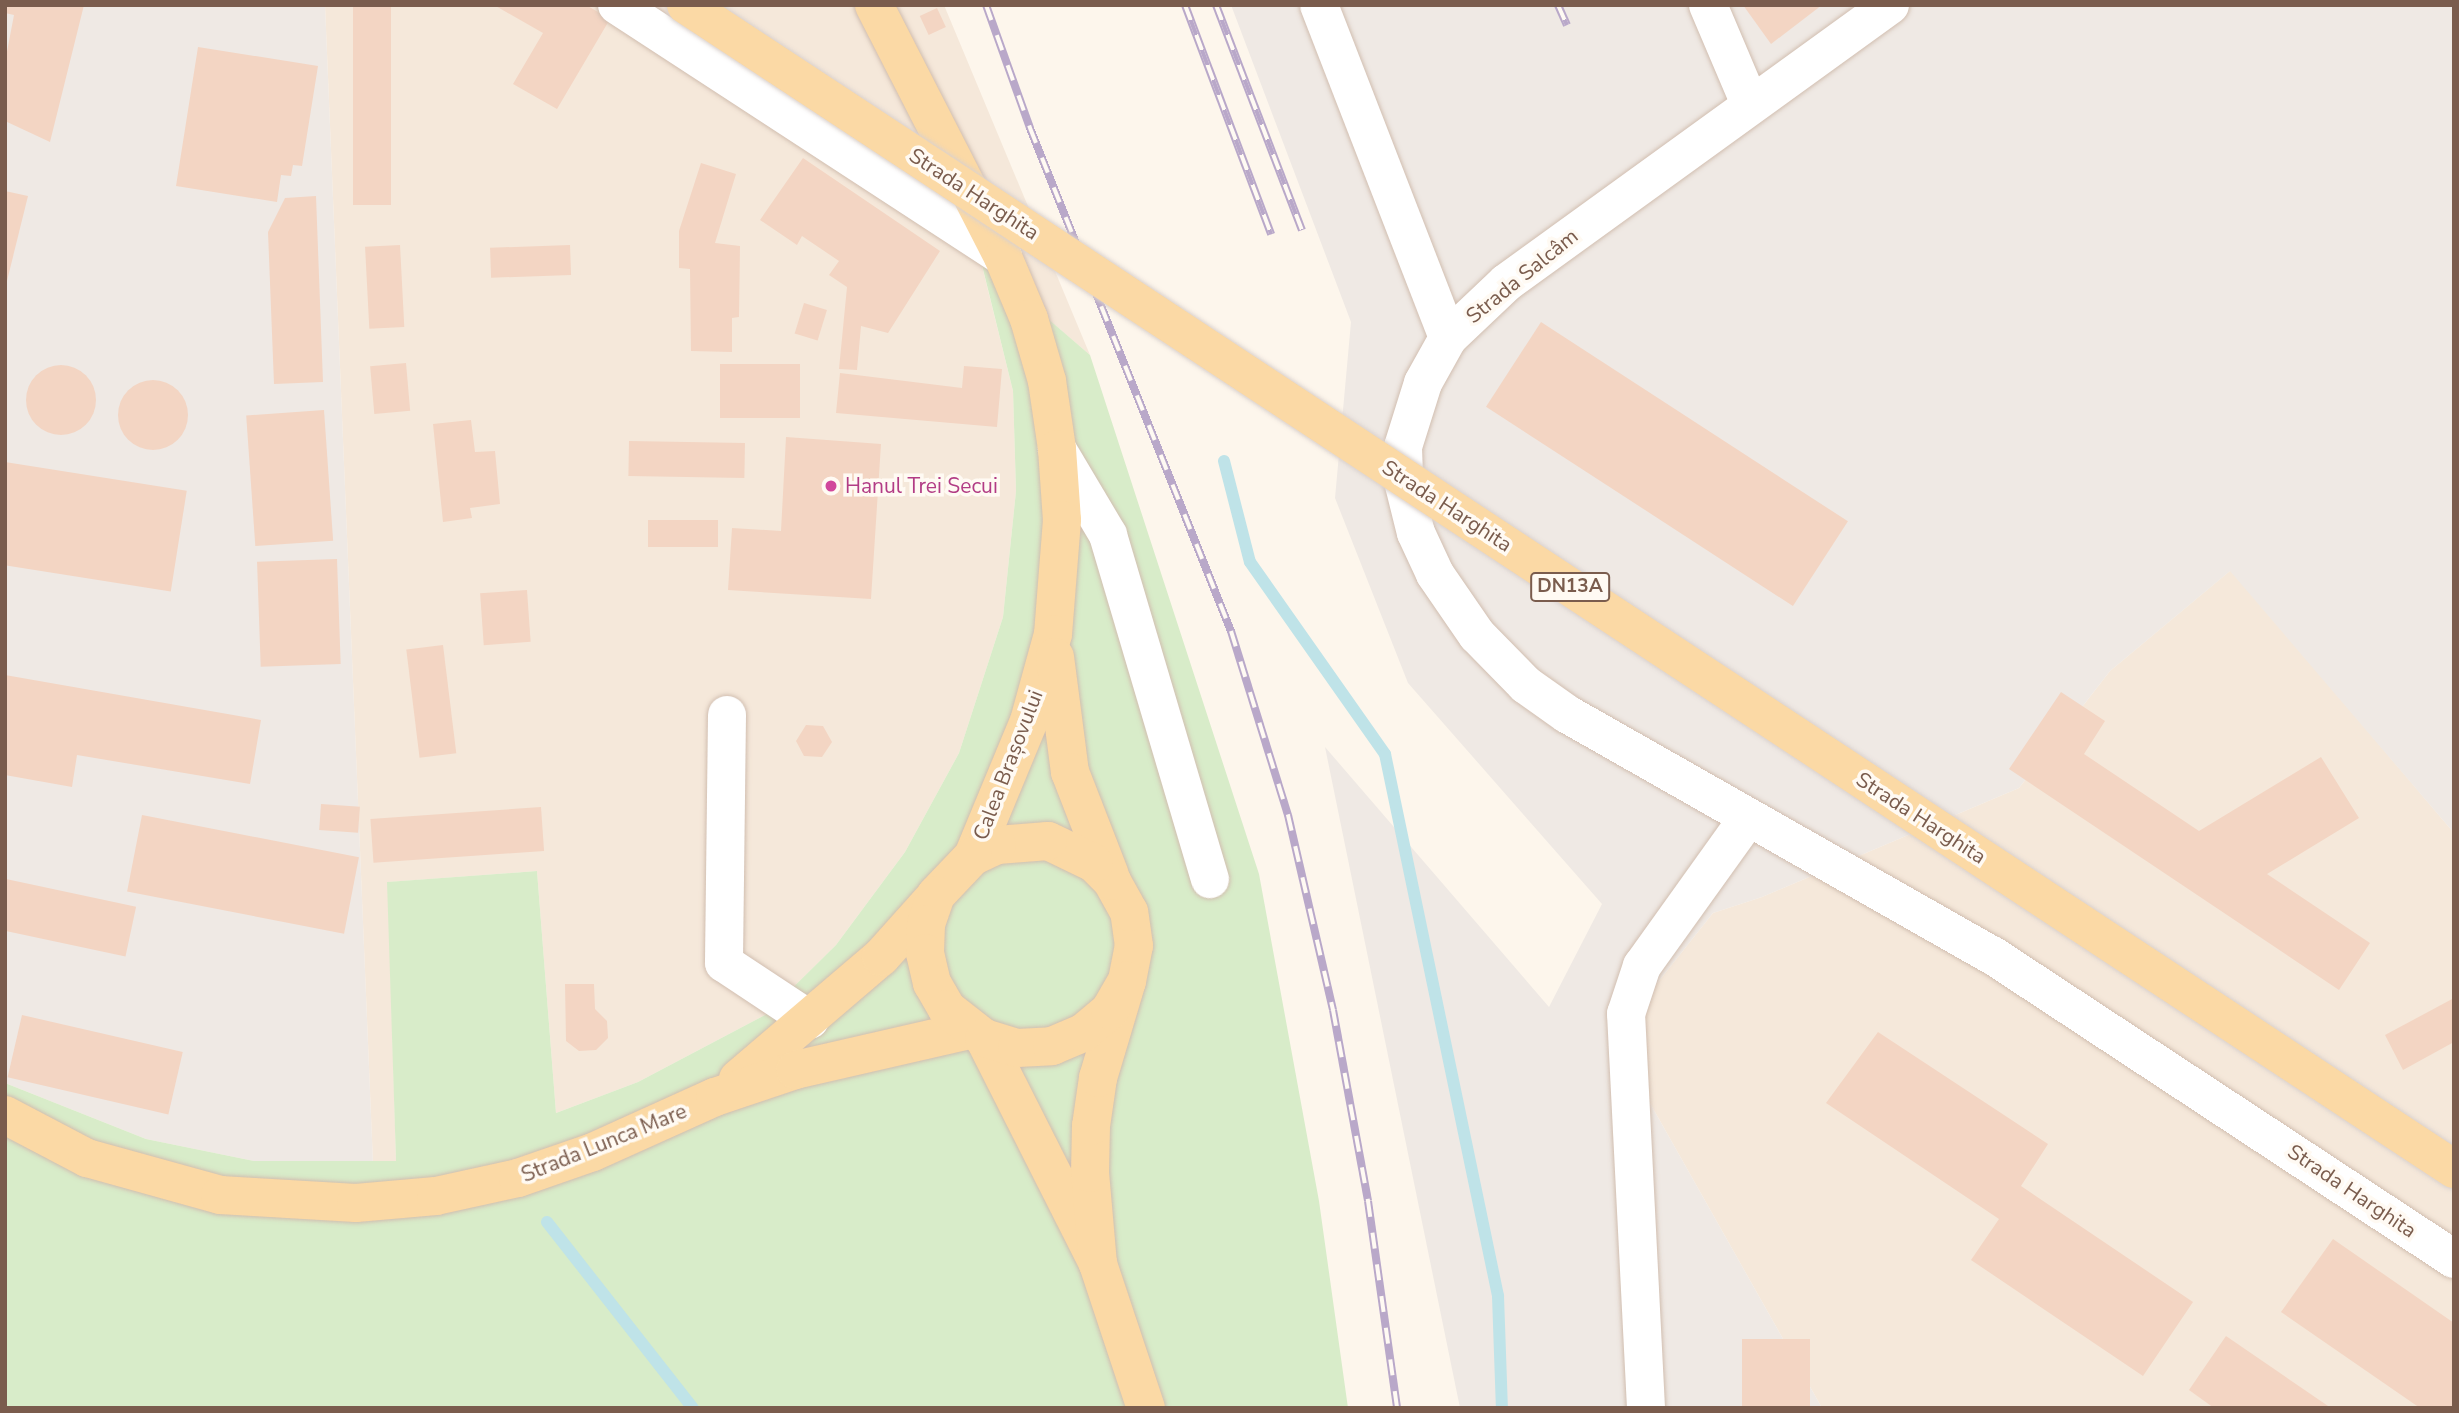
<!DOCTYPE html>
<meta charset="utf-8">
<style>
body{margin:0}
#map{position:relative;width:2459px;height:1413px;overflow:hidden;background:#fdf6ec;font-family:"Nunito Sans",sans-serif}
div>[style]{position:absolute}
.residential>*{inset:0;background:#f5e8da}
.industrial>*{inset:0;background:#efe9e4}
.green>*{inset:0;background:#d8ecc9}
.stream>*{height:12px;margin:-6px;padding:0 6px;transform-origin:6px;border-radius:6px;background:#bfe3e8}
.building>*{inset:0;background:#f3d5c3;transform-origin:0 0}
.round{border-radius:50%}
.roads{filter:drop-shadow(0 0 2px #d1beb0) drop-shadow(0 0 2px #d1beb0)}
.minor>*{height:38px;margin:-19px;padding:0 19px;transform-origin:19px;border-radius:19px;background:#fff}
.major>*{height:38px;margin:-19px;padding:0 19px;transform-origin:19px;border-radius:19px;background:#fbd9a5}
.rail>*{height:8px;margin-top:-4px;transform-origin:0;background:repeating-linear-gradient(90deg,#fffaf3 0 16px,#b9a8c9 0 32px);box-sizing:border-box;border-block:2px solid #b9a8c9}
.bridges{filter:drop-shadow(0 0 2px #dad1cd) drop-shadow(0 0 2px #dad1cd)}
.major-bridge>*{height:38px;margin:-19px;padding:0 19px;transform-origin:19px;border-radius:19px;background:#fbd9a5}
.dots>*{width:19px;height:19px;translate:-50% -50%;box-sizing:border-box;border:4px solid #fffaf3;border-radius:50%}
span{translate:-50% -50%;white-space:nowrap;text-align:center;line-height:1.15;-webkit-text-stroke:7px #fffaf3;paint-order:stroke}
.shield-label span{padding:2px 5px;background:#fffaf3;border:2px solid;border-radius:5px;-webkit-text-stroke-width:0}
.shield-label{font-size:19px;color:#7a5c4d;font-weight:700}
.street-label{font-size:21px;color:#7a5c4d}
.hotel-label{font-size:21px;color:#b23c85}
.left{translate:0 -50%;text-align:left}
.frame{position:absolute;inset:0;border:7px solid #7a5c4d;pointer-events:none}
</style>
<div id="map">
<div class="residential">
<i style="clip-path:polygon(325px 5px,944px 5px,1090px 355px,981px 262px,1013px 391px,1016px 491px,1003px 617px,959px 753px,905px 852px,836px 945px,765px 1015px,638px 1082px,556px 1113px,537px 871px,388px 882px,396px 1161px,373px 1164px)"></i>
<i style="clip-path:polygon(2231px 570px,2454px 833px,2454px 1408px,1822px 1408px,1624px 1057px,1647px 996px,1713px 913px,1762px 897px,2019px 788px,2110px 671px)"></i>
</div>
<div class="industrial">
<i style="clip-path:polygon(5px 5px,325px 5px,373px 1164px,254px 1161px,146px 1139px,5px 1083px)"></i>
<i style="clip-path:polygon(1231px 5px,2454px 5px,2454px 833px,2230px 571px,2110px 671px,2019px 788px,1762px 897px,1713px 913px,1647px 996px,1624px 1057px,1822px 1408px,1460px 1408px,1325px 747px,1549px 1007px,1602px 904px,1408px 683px,1335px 498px,1351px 322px)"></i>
</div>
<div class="green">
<i style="clip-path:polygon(981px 261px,1090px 355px,1259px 874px,1319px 1201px,1348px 1408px,5px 1408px,5px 1083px,146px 1139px,254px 1161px,396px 1161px,387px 882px,537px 871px,556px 1113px,638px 1082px,765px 1015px,836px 945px,905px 852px,959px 753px,1003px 617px,1016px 491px,1013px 391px)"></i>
</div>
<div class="stream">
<i style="left:1224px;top:461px;width:104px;rotate:75.6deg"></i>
<i style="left:1250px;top:562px;width:235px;rotate:54.9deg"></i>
<i style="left:1385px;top:754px;width:554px;rotate:78.22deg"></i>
<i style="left:1498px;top:1296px;width:112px;rotate:88deg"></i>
<i style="left:547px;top:1222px;width:236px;rotate:51.9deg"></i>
</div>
<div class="building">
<i style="clip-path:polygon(5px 5px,84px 5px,50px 142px,5px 121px,5px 62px,14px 15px,5px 13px)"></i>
<i style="left:353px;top:5px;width:38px;height:200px"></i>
<i style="clip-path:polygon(494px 5px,586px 5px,610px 19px,557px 109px,513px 84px,543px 33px)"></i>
<i style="clip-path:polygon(1743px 5px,1822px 5px,1771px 44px)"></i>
<i style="left:937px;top:8px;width:21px;height:19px;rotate:65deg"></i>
<i style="clip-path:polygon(198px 47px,318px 66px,302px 166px,293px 165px,291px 176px,281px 175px,277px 202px,176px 186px)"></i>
<i style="clip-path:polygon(803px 158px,940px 251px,888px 333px,861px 326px,857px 370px,839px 369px,847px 287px,829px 275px,839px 261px,802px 236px,797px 245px,760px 220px)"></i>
<i style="clip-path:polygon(701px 163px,736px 174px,715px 243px,740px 246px,739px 317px,732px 318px,732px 352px,691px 351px,690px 269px,679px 268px,679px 231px)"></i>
<i style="clip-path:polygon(5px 191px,28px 196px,6px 285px,5px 285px)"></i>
<i style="clip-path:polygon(316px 196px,323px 382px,274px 384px,268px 232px,285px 198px)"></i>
<i style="left:400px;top:245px;width:82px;height:35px;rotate:87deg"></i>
<i style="left:570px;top:245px;width:30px;height:80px;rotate:88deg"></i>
<i style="left:804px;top:303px;width:24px;height:32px;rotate:17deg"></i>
<i style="left:1541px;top:322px;width:366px;height:101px;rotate:33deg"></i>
<i style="left:406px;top:363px;width:48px;height:36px;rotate:85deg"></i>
<i style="left:720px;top:364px;width:80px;height:54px"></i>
<i class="round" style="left:26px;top:365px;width:70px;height:70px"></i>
<i style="clip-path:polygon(964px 366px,1002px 369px,997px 427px,836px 413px,840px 373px,962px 388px)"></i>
<i class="round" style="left:118px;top:380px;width:70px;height:70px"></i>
<i style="left:324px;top:410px;width:131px;height:78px;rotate:86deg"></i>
<i style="clip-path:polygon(471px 420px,475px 452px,495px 451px,500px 504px,470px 508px,472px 518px,443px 522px,433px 424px)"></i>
<i style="clip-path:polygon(786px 437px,881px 444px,871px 599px,728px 590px,732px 528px,781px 531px)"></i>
<i style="left:629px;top:441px;width:116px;height:35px;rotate:1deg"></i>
<i style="left:5px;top:462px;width:184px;height:102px;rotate:9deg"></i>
<i style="left:718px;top:520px;width:27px;height:70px;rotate:90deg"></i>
<i style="left:337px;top:559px;width:105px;height:80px;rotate:88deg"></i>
<i style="left:527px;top:590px;width:52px;height:47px;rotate:86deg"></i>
<i style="left:443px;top:645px;width:109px;height:37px;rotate:83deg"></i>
<i style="clip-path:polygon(5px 675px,261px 720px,250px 784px,77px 755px,72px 787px,5px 775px)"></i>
<i style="clip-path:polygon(2061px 692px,2105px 721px,2084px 754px,2199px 831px,2321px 757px,2359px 818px,2267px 874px,2370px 943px,2339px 990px,2009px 769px)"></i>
<i style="clip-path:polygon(806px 725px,823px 726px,832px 742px,822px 757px,804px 756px,796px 741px)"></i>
<i style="left:321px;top:804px;width:39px;height:26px;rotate:4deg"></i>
<i style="left:541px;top:807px;width:44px;height:171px;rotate:86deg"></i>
<i style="left:142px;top:815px;width:221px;height:78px;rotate:11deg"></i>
<i style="left:6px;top:879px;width:133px;height:51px;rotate:12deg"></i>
<i style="clip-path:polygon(565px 984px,594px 984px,595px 1009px,607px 1021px,608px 1038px,596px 1050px,579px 1051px,566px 1041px)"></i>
<i style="clip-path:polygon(2454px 998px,2454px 1042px,2403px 1070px,2385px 1035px)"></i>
<i style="left:22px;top:1015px;width:165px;height:64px;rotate:13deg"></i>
<i style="clip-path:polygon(1878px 1032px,2048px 1144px,2021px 1186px,2193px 1302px,2143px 1376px,1971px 1260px,1999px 1219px,1826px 1103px)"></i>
<i style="clip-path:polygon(2333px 1239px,2454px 1323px,2454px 1408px,2420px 1408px,2281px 1312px)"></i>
<i style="clip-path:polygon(2226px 1336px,2331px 1408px,2214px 1408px,2189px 1390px)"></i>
<i style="left:1742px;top:1339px;width:68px;height:69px"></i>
</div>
<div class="roads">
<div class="minor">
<i style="left:617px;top:5px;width:461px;rotate:33.1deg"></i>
<i style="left:1319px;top:5px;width:357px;rotate:68.8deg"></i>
<i style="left:1708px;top:5px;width:108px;rotate:67deg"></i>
<i style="left:1890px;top:5px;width:474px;rotate:144.1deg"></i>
<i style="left:1506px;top:283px;width:80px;rotate:136.5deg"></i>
<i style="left:1448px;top:338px;width:51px;rotate:119.1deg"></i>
<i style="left:1423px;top:383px;width:67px;rotate:107.4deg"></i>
<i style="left:1403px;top:447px;width:38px;rotate:88deg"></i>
<i style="left:1404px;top:485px;width:49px;rotate:76deg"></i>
<i style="left:1416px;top:533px;width:45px;rotate:65.1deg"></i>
<i style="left:1435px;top:574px;width:74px;rotate:55.5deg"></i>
<i style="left:1477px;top:635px;width:70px;rotate:45.6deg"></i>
<i style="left:1526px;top:685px;width:50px;rotate:35.3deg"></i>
<i style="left:1567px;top:714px;width:489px;rotate:29.6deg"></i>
<i style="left:1992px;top:955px;width:553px;rotate:33.35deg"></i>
<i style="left:1057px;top:449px;width:100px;rotate:59.3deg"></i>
<i style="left:1108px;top:535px;width:359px;rotate:73.5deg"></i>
<i style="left:727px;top:715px;width:248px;rotate:90.7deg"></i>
<i style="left:724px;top:963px;width:103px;rotate:33.5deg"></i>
<i style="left:1646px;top:1408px;width:395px;rotate:-92.9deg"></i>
<i style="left:1626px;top:1014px;width:51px;rotate:-71.6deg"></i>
<i style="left:1642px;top:966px;width:182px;rotate:-54.4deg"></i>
</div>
<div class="major">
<i style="left:874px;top:5px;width:283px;rotate:62.9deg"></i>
<i style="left:1003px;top:257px;width:67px;rotate:67.2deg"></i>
<i style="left:1029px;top:319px;width:65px;rotate:73.8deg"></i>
<i style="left:1047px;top:381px;width:69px;rotate:81.6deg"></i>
<i style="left:1057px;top:449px;width:71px;rotate:86deg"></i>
<i style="left:1062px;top:520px;width:114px;rotate:94.5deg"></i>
<i style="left:1053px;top:634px;width:90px;rotate:105.4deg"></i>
<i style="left:1029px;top:721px;width:146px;rotate:112.5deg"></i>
<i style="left:1055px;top:657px;width:116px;rotate:82.6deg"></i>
<i style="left:1070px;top:772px;width:110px;rotate:68.8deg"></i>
<i style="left:984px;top:1038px;width:253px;rotate:63.2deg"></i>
<i style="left:1098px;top:1264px;width:152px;rotate:71.6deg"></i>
<i style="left:738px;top:1079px;width:188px;rotate:-40.5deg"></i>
<i style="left:881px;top:957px;width:78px;rotate:-48.1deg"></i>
<i style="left:5px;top:1115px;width:93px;rotate:27.7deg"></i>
<i style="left:87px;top:1158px;width:138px;rotate:15.5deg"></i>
<i style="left:220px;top:1195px;width:136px;rotate:3.4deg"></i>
<i style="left:356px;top:1203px;width:80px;rotate:-5deg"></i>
<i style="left:436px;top:1196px;width:84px;rotate:-12.4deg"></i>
<i style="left:518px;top:1178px;width:79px;rotate:-19.1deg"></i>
<i style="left:593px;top:1152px;width:134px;rotate:-24.3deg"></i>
<i style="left:715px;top:1097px;width:84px;rotate:-18.6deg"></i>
<i style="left:795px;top:1070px;width:179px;rotate:-12.9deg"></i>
<i style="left:1098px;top:1264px;width:91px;rotate:-95deg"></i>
<i style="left:1090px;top:1173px;width:47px;rotate:-88.8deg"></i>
<i style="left:1091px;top:1126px;width:49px;rotate:-81.7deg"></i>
<i style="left:1098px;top:1078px;width:101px;rotate:-73.4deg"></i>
<i style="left:1127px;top:981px;width:36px;rotate:-79deg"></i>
<i style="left:1134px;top:946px;width:34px;rotate:-98deg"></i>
<i style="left:1129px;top:912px;width:35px;rotate:-119deg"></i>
<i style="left:1112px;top:881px;width:25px;rotate:-135deg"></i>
<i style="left:1094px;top:863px;width:51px;rotate:-154.4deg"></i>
<i style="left:1048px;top:841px;width:51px;rotate:175.5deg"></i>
<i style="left:997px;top:845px;width:26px;rotate:155deg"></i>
<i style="left:973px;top:856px;width:54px;rotate:133.5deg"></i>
<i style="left:936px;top:895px;width:31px;rotate:109deg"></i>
<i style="left:926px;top:924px;width:29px;rotate:92deg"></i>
<i style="left:925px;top:953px;width:31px;rotate:77deg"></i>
<i style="left:932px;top:983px;width:30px;rotate:60deg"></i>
<i style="left:947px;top:1009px;width:47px;rotate:38.1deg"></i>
<i style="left:984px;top:1038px;width:34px;rotate:17deg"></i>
<i style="left:1017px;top:1048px;width:35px;rotate:-3deg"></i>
<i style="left:1052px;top:1046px;width:34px;rotate:-23deg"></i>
<i style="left:1083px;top:1033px;width:35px;rotate:-40deg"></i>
<i style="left:1110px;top:1010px;width:34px;rotate:-60deg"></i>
</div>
</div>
<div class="rail">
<i style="left:986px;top:5px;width:131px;rotate:70.3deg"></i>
<i style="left:1030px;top:128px;width:542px;rotate:68.22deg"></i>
<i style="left:1231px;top:631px;width:193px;rotate:72.8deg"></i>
<i style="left:1288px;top:815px;width:200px;rotate:77deg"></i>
<i style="left:1333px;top:1010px;width:194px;rotate:79.6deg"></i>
<i style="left:1368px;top:1201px;width:209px;rotate:82deg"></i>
<i style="left:1185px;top:5px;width:245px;rotate:69.4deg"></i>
<i style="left:1216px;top:5px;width:241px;rotate:69.1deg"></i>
<i style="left:1558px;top:5px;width:22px;rotate:66deg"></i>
</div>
<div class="bridges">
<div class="major-bridge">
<i style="left:686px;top:5px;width:2117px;rotate:33.36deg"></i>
</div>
</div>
<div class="dots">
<i style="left:831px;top:486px;background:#d1479c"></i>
</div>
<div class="shield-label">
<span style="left:1570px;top:587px">DN13A</span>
</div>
<div class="street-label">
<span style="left:974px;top:194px;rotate:33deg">Strada Harghita</span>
<span style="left:1522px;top:276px;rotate:-39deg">Strada Salcâm</span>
<span style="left:1447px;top:506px;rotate:33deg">Strada Harghita</span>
<span style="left:1008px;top:765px;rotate:-69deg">Calea Brașovului</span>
<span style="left:1921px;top:818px;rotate:33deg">Strada Harghita</span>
<span style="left:604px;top:1143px;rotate:-22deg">Strada Lunca Mare</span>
<span style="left:2352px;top:1191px;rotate:34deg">Strada Harghita</span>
</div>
<div class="hotel-label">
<span class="left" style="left:845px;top:486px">Hanul Trei Secui</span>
</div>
<div class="frame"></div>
</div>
